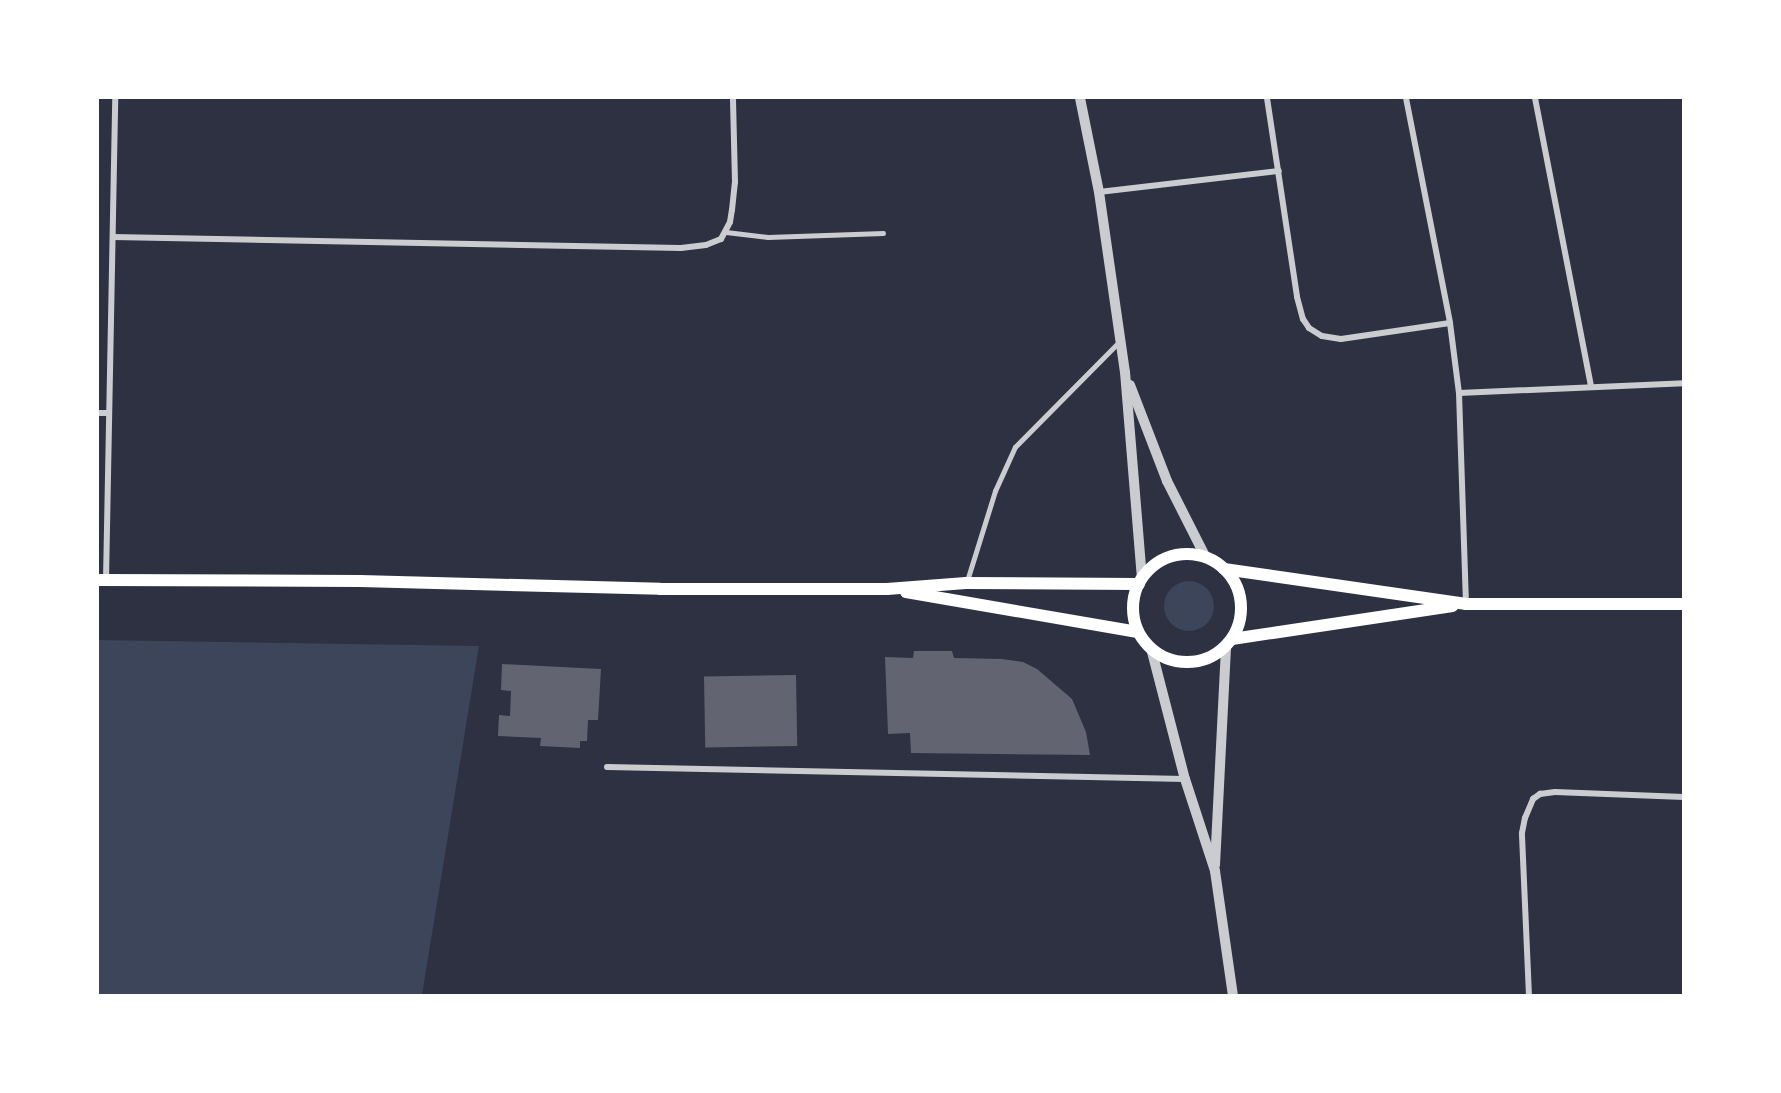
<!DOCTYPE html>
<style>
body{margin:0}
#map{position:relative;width:1781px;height:1093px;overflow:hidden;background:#2d3142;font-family:"DejaVu Sans",sans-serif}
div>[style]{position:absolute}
.green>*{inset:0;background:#3c4559}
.round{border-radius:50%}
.building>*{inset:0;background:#626471;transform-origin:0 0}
.service>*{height:4.5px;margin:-2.25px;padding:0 2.25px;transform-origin:2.25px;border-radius:2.25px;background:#caccd0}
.minor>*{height:6px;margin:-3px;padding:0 3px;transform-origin:3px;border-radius:3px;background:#caccd0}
.tertiary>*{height:10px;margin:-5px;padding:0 5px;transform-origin:5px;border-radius:5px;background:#caccd0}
.secondary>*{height:12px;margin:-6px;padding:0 6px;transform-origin:6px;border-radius:6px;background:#fff}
.secondary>.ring{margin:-6px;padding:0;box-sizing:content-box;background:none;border:12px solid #fff;border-radius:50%}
span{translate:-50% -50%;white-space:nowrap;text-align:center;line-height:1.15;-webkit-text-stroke:5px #fff;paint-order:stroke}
.frame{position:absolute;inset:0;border:99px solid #fff;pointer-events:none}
</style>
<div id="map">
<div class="green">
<i class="round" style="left:1164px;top:581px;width:50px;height:50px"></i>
<i style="clip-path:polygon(98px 640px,479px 646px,422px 995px,98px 995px)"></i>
</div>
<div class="building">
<i style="clip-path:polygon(914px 651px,952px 651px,954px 658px,1002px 659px,1023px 662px,1037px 669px,1072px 699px,1086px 732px,1090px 755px,911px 753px,910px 733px,888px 734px,885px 657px,913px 658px)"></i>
<i style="clip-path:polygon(502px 664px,601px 669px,598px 720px,588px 720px,587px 741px,580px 741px,580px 748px,540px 746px,541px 738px,498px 736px,499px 715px,510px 716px,511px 691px,501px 690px)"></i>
<i style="left:796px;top:675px;width:71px;height:92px;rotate:89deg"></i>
</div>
<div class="service">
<i style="left:726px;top:232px;width:42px;rotate:6.8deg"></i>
<i style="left:768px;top:237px;width:115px;rotate:-2deg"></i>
<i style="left:967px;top:581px;width:94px;rotate:-72.7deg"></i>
<i style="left:995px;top:491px;width:48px;rotate:-65.6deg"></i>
<i style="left:1015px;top:447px;width:149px;rotate:-45.3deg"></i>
</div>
<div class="minor">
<i style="left:1267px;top:98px;width:201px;rotate:81.4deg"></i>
<i style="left:1297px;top:297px;width:23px;rotate:75deg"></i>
<i style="left:1303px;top:319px;width:11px;rotate:56deg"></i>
<i style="left:1309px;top:328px;width:15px;rotate:32deg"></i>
<i style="left:1322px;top:336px;width:19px;rotate:9deg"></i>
<i style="left:1341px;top:339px;width:110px;rotate:-8.4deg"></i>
<i style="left:1406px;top:98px;width:229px;rotate:78.9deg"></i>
<i style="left:1450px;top:323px;width:71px;rotate:82.7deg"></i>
<i style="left:1459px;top:393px;width:211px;rotate:88.1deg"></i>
<i style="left:1535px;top:98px;width:292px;rotate:79deg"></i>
<i style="left:1099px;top:192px;width:181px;rotate:-6.7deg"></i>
<i style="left:113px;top:237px;width:568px;rotate:1.11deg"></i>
<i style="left:681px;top:248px;width:25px;rotate:-7deg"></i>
<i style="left:706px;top:245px;width:16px;rotate:-22deg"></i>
<i style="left:721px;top:239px;width:19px;rotate:-62deg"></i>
<i style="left:730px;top:222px;width:12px;rotate:-81deg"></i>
<i style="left:732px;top:210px;width:28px;rotate:-84deg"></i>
<i style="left:735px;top:182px;width:84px;rotate:-91.4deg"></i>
<i style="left:1459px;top:393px;width:225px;rotate:-2.5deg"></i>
<i style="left:98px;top:413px;width:10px"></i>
<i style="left:106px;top:580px;width:482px;rotate:-88.9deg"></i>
<i style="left:607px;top:767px;width:578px;rotate:1.19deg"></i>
<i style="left:1529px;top:996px;width:163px;rotate:-92.5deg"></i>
<i style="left:1522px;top:833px;width:15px;rotate:-79deg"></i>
<i style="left:1525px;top:818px;width:21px;rotate:-67deg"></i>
<i style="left:1533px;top:799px;width:9px;rotate:-36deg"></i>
<i style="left:1540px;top:794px;width:15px;rotate:-8deg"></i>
<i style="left:1555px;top:792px;width:129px;rotate:2.2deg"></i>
</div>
<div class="tertiary">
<i style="left:1080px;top:98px;width:96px;rotate:78.6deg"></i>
<i style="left:1099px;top:192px;width:182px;rotate:81.8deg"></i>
<i style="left:1125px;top:372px;width:207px;rotate:85.3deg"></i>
<i style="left:1130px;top:385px;width:103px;rotate:68.9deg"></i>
<i style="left:1167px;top:481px;width:86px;rotate:63.1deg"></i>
<i style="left:1151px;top:648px;width:135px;rotate:75.5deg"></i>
<i style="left:1185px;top:779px;width:97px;rotate:71.9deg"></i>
<i style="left:1215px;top:871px;width:126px;rotate:81.8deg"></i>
<i style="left:1215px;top:865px;width:218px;rotate:-87.1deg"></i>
</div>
<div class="secondary">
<i class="ring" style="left:1133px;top:554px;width:96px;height:96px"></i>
<i style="left:1224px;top:569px;width:245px;rotate:8.2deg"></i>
<i style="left:1466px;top:604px;width:218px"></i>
<i style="left:98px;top:580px;width:262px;rotate:0.2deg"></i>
<i style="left:360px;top:581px;width:300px;rotate:1.5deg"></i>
<i style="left:660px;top:589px;width:227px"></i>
<i style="left:887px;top:589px;width:79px;rotate:-4.3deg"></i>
<i style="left:966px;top:583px;width:173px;rotate:0.3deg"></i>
<i style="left:906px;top:592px;width:235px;rotate:9.8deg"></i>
<i style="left:1232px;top:639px;width:223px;rotate:-8.5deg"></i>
</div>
<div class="frame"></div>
</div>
